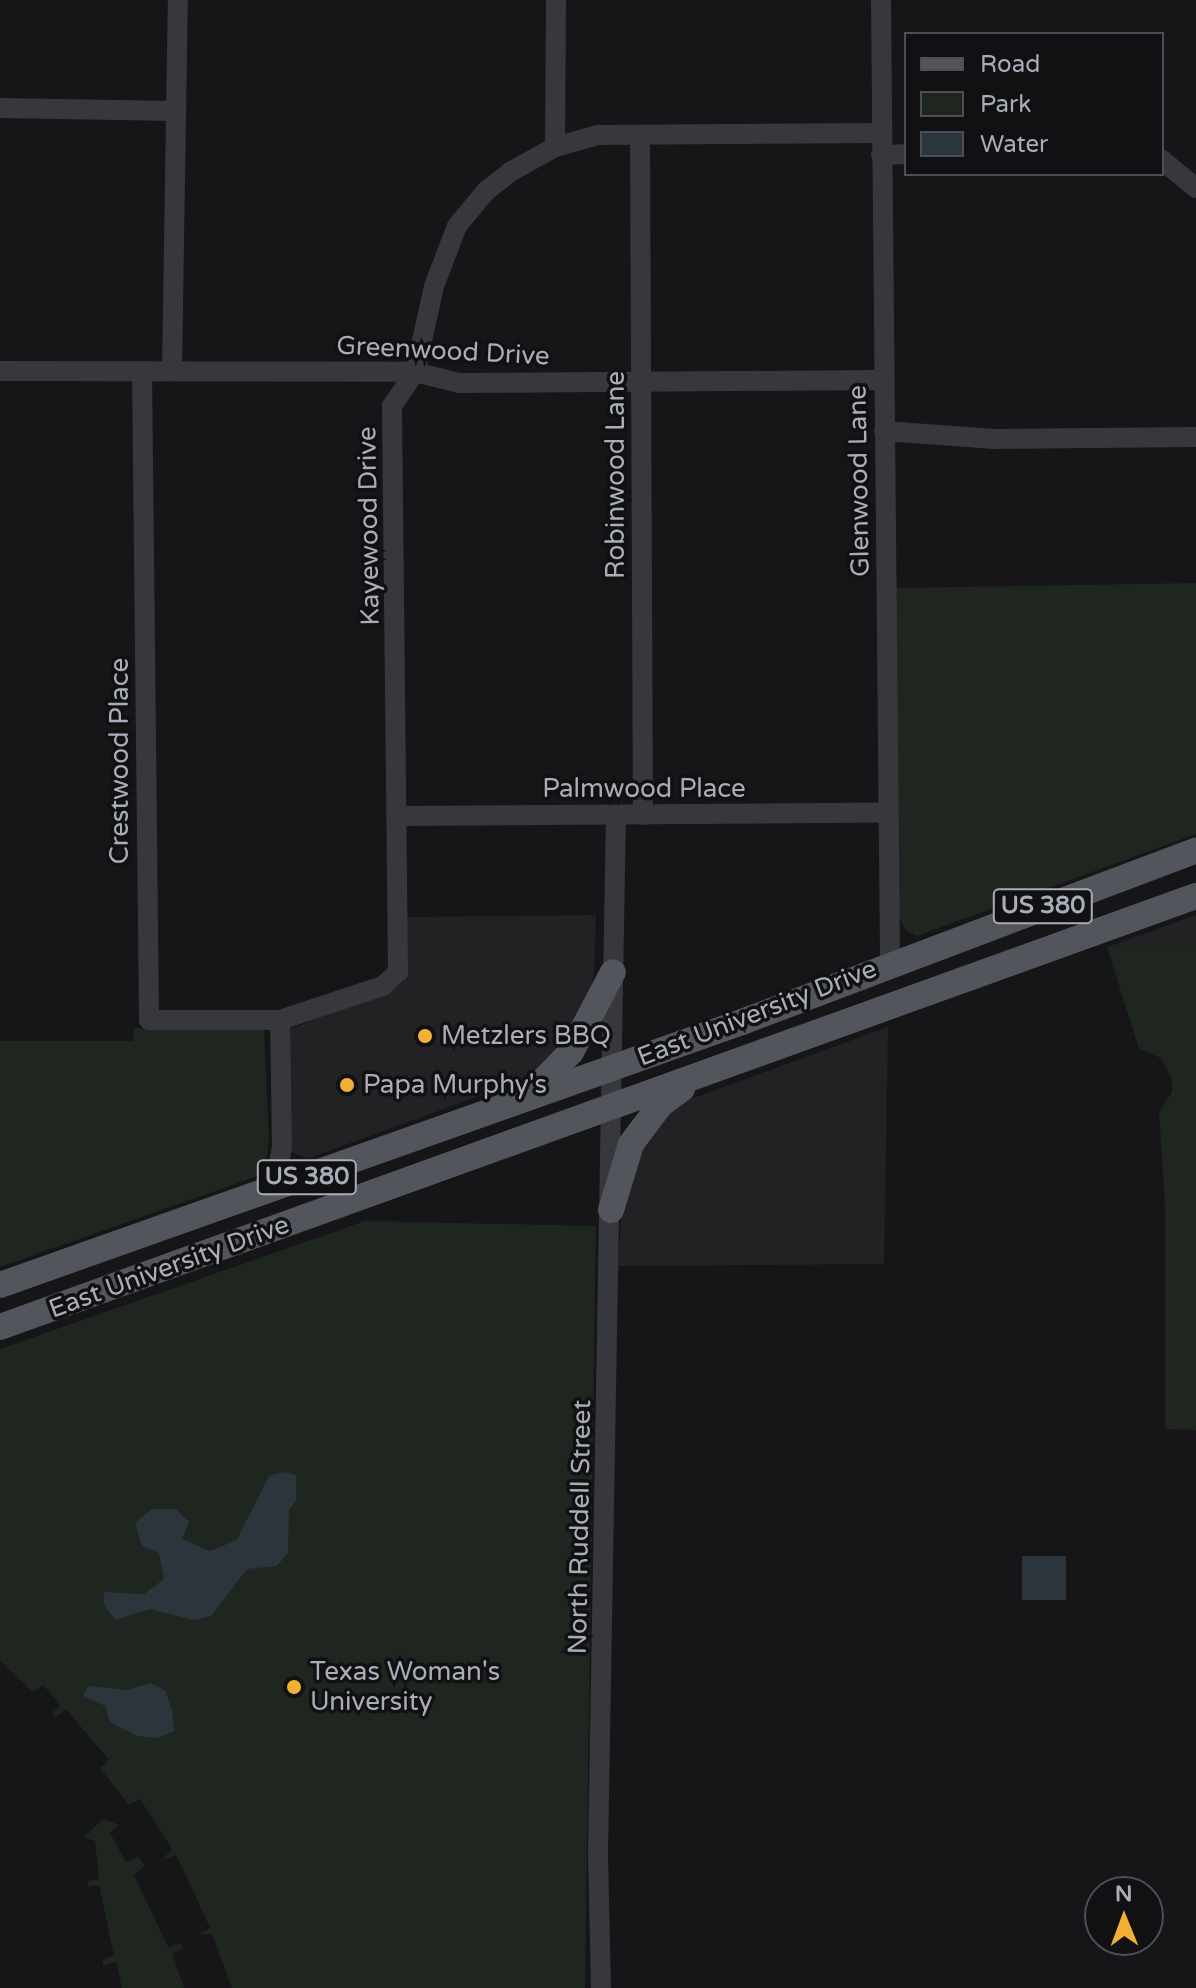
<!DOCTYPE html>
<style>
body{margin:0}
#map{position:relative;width:1196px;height:1988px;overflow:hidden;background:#161618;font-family:"Varela Round",sans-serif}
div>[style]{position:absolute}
.built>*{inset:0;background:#222225}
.green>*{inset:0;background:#1e261f}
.water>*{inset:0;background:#2c353c;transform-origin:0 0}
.minor>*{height:20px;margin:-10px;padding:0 10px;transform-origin:10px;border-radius:10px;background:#37383d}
.major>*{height:26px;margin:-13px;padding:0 13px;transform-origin:13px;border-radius:13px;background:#53555c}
.dots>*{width:22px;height:22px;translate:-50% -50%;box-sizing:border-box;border:4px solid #111113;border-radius:50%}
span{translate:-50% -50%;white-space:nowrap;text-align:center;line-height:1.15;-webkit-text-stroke:7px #111113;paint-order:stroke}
.shield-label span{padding:2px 6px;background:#111113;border:2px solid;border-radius:6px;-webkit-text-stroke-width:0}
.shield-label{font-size:24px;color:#a8adb8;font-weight:700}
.street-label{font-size:26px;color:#a8adb8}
.poi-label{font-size:26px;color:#a8adb8}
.left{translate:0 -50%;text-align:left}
.legend{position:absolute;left:904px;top:32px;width:260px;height:144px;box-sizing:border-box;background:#111113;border:2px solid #4d4f55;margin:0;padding:10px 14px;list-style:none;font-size:24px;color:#a8adb8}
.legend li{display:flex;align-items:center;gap:16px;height:40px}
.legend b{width:40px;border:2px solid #4d4f55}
.north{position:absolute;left:1084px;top:1876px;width:80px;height:80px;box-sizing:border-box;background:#111113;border:2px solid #4d4f55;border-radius:50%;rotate:359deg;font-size:22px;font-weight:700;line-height:32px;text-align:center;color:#a8adb8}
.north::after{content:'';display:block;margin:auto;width:28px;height:36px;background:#f2b134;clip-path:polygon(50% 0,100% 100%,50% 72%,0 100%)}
</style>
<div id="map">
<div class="built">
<i style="clip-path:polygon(596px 915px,594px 975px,579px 1030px,532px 1077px,309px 1158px,290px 1152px,288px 1030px,401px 985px,406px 976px,406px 917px)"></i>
<i style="clip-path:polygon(1196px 915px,1196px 946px,1107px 947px)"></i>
<i style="clip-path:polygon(888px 1027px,884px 1264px,618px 1266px,623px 1186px,632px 1158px,663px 1118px,683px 1102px)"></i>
</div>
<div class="green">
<i style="clip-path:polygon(1196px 583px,1196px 834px,917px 936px,906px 931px,898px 914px,893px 588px)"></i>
<i style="clip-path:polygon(1196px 946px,1196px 1430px,1165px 1429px,1165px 1205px,1159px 1112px,1172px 1092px,1172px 1080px,1161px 1058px,1139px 1049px,1107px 947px)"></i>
<i style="clip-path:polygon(264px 1027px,269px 1140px,265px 1167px,255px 1177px,0 1267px,0 1041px,133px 1041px,134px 1028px)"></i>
<i style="clip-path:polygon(365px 1221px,596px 1226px,585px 1988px,232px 1988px,212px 1934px,198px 1935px,210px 1928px,195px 1895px,176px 1855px,162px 1860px,172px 1849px,140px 1799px,129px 1805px,100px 1768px,109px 1760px,66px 1709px,56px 1717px,52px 1713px,61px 1705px,43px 1685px,33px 1692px,0 1661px,0 1349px)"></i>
<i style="clip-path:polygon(104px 1819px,119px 1825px,110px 1833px,126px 1862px,138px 1857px,145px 1866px,134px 1875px,168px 1947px,182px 1943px,183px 1949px,172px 1953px,184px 1988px,122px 1988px,116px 1962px,103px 1965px,103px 1959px,114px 1956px,99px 1885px,87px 1886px,88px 1881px,99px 1879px,95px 1841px,83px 1837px)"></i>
</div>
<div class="water">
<i style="clip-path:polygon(282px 1472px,296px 1475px,296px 1501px,289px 1510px,288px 1553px,277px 1566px,247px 1569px,211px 1616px,194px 1620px,150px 1609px,115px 1620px,104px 1605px,104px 1592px,144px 1594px,164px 1579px,159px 1553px,142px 1546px,135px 1523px,152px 1509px,176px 1509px,189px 1522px,182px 1539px,209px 1551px,221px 1547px,237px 1539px,269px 1476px)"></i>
<i style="left:1022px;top:1556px;width:44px;height:44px"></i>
<i style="clip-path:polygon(150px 1683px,165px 1690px,172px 1710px,174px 1731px,157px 1738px,137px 1736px,110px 1722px,105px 1706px,83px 1696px,88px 1686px,127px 1690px)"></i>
</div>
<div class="minor">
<i style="left:881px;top:0;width:962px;rotate:89.46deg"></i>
<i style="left:0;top:108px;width:176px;rotate:1deg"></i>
<i style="left:640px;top:135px;width:680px;rotate:89.75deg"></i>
<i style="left:555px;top:147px;width:147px;rotate:-89.6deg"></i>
<i style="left:881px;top:155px;width:25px;rotate:-2deg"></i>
<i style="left:1162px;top:160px;width:44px;rotate:39.5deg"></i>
<i style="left:0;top:371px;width:415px;rotate:0.1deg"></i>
<i style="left:415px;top:372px;width:45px;rotate:14deg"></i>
<i style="left:459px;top:383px;width:424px;rotate:-0.4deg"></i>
<i style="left:142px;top:371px;width:649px;rotate:89.38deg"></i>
<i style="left:149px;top:1020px;width:131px"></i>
<i style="left:280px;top:1020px;width:108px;rotate:-18.3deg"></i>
<i style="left:383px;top:986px;width:21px;rotate:-43deg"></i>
<i style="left:398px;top:972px;width:566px;rotate:-90.61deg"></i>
<i style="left:392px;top:406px;width:41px;rotate:-55.9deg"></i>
<i style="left:415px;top:372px;width:88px;rotate:-77.5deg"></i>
<i style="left:434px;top:286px;width:64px;rotate:-69deg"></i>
<i style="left:457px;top:226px;width:45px;rotate:-50.4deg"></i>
<i style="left:486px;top:191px;width:31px;rotate:-38deg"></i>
<i style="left:510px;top:172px;width:51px;rotate:-29.1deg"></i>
<i style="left:555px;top:147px;width:45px;rotate:-15.6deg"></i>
<i style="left:598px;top:135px;width:283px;rotate:-0.4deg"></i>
<i style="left:172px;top:371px;width:371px;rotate:-89.1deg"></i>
<i style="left:884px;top:431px;width:111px;rotate:4.1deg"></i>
<i style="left:995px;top:439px;width:201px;rotate:-0.6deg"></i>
<i style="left:400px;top:816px;width:488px;rotate:-0.4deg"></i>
<i style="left:275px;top:1189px;width:44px;rotate:-80.8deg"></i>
<i style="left:282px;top:1146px;width:126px;rotate:-90.9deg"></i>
<i style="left:601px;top:1988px;width:135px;rotate:-91.3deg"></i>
<i style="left:598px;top:1853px;width:1038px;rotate:-89.01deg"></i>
</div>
<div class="major">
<i style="left:536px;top:1088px;width:50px;rotate:-45.8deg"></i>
<i style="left:571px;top:1052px;width:90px;rotate:-62.3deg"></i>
<i style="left:611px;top:1210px;width:69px;rotate:-73.1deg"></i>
<i style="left:631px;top:1144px;width:50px;rotate:-53.1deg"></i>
<i style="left:661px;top:1104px;width:26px;rotate:-36deg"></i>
<i style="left:0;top:1285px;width:787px;rotate:-19.52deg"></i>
<i style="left:742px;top:1022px;width:485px;rotate:-20.7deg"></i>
<i style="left:0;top:1327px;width:1271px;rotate:-19.82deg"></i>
</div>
<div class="dots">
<i style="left:425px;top:1036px;background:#f2b134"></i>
<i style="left:347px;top:1085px;background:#f2b134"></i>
<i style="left:294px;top:1687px;background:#f2b134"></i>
</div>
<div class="shield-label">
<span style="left:1043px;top:906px">US 380</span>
<span style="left:307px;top:1177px">US 380</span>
</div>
<div class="street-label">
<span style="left:443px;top:351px;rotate:3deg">Greenwood Drive</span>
<span style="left:616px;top:475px;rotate:-90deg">Robinwood Lane</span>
<span style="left:859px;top:481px;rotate:-91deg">Glenwood Lane</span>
<span style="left:369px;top:526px;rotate:-91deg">Kayewood Drive</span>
<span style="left:120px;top:761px;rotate:-90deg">Crestwood Place</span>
<span style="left:644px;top:789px">Palmwood Place</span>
<span style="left:757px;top:1013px;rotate:-21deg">East University Drive</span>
<span style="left:169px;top:1267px;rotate:-20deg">East University Drive</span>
<span style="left:580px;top:1527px;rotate:-89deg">North Ruddell Street</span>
</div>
<div class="poi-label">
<span class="left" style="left:441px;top:1036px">Metzlers BBQ</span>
<span class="left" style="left:363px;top:1085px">Papa Murphy's</span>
<span class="left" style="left:310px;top:1687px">Texas Woman's<br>University</span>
</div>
<ul class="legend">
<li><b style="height:10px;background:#53555c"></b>Road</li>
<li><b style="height:22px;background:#1e261f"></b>Park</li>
<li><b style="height:22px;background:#2c353c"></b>Water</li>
</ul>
<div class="north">N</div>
</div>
